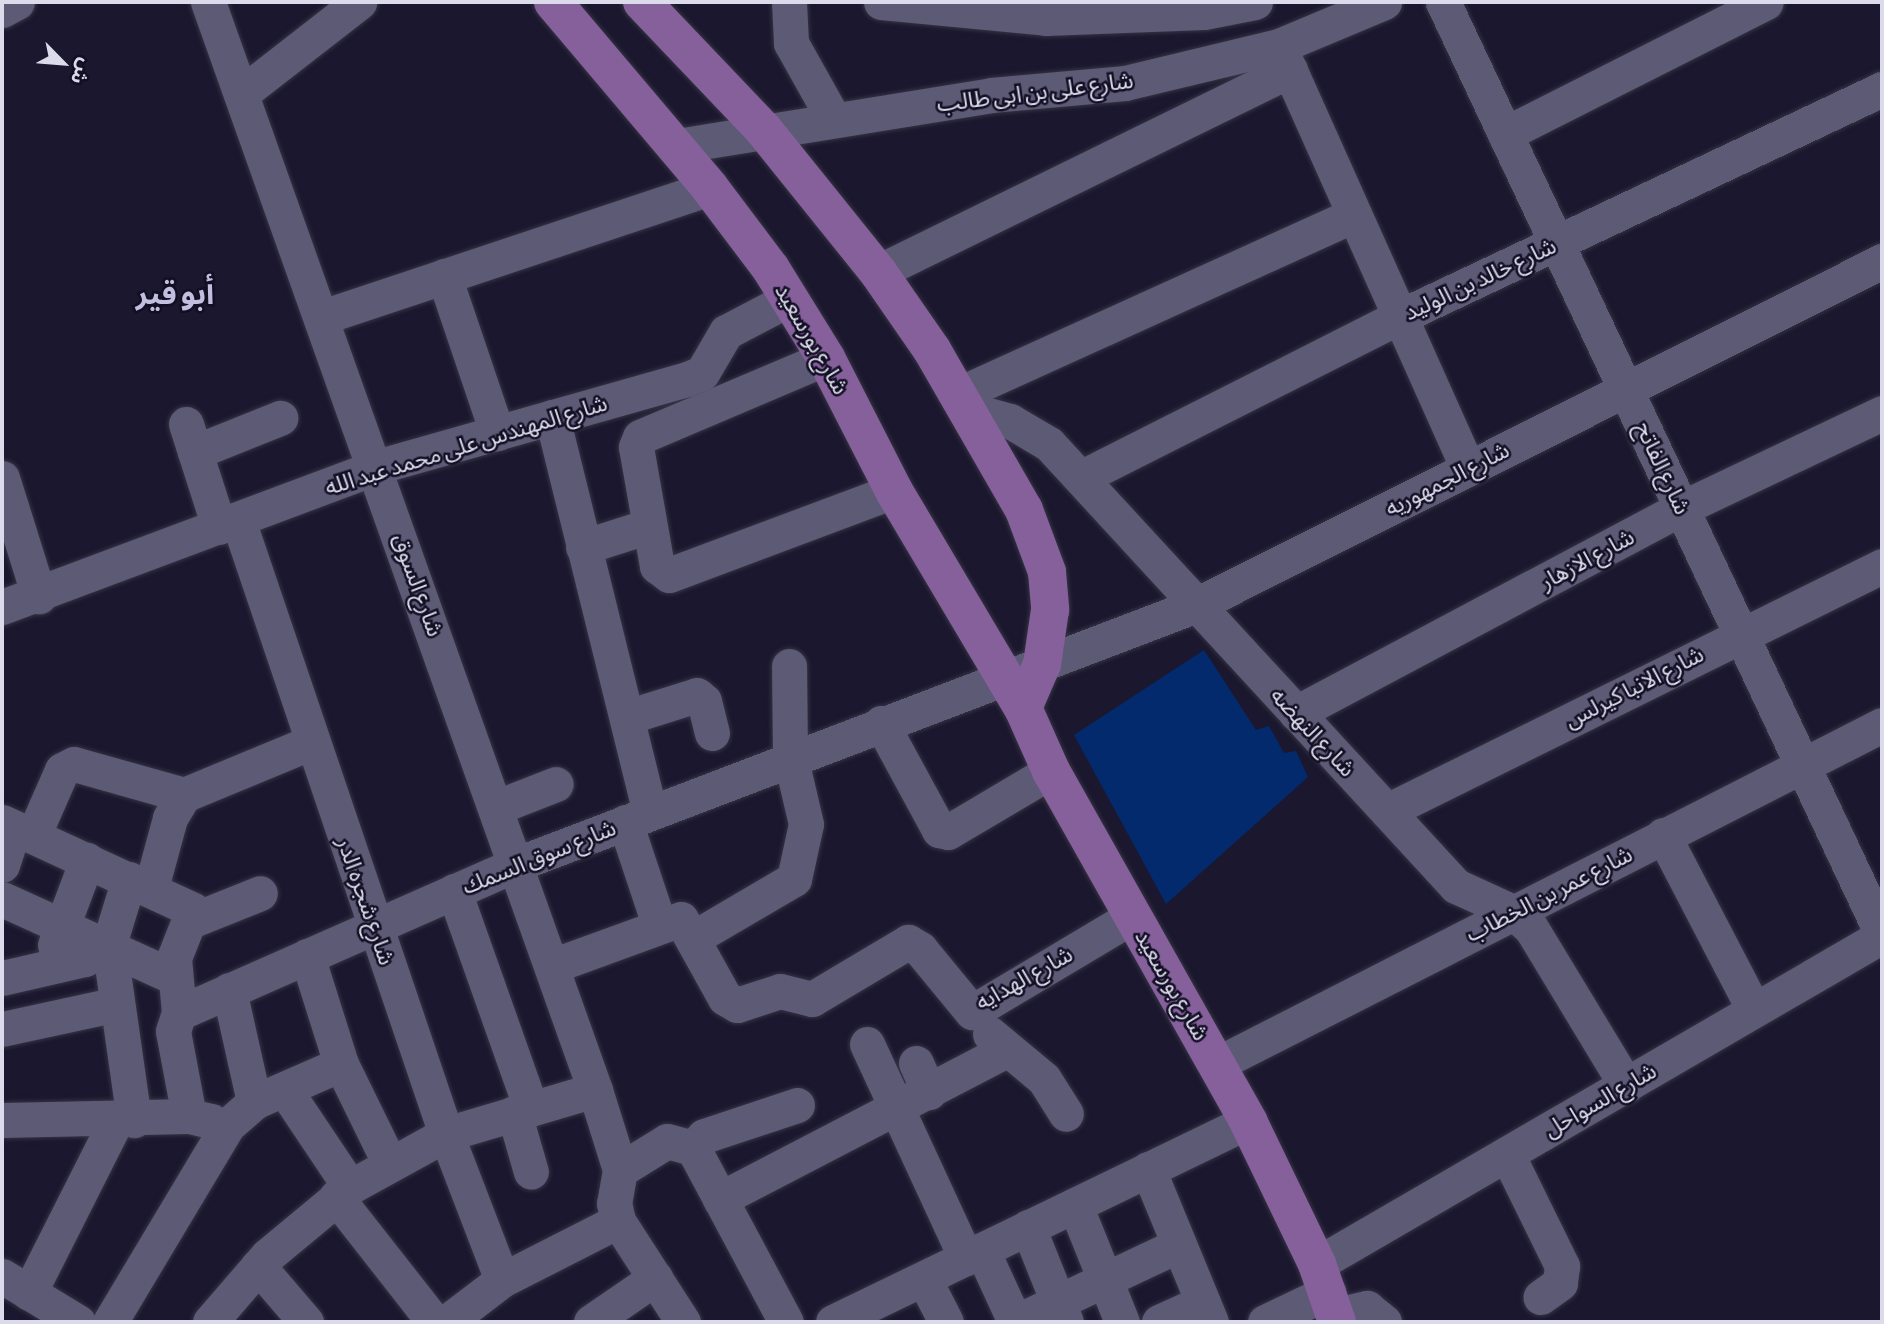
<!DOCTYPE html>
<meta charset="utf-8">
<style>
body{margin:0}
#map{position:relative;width:1884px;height:1324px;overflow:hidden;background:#1b172e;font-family:"Asap Condensed","Noto Sans Arabic",sans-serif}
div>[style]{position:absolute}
.building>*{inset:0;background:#022a6c}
.roads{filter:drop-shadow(0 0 2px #353344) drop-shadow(0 0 2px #353344)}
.minor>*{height:35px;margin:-17.5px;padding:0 17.5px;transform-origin:17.5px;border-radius:17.5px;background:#5d5a76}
.major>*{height:38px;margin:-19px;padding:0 19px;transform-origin:19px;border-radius:19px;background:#86609b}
span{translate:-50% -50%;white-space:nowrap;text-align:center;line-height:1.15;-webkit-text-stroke:5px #120e24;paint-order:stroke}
.street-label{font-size:23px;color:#dcdbeb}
.district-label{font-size:30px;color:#c1bede;font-weight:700}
.frame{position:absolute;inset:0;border:4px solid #dcdbeb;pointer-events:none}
.north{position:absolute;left:28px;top:28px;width:70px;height:70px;-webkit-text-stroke:5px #120e24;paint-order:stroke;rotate:115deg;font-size:19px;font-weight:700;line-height:28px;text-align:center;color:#dcdbeb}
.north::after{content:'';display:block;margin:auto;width:24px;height:32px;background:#dcdbeb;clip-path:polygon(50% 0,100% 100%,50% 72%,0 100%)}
</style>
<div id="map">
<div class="building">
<i style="clip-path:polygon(1204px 650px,1256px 730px,1269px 726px,1284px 753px,1296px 751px,1308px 777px,1166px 904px,1074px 735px)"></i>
</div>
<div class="roads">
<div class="minor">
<i style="left:208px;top:2px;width:1155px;rotate:70.42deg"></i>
<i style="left:595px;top:1090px;width:84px;rotate:72.6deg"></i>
<i style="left:620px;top:1170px;width:34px;rotate:100deg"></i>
<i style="left:614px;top:1203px;width:18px;rotate:77deg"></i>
<i style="left:618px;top:1221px;width:120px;rotate:57.2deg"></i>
<i style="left:789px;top:2px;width:41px;rotate:87.2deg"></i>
<i style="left:791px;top:43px;width:86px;rotate:60.8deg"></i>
<i style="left:881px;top:2px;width:166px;rotate:5.5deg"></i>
<i style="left:1046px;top:18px;width:158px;rotate:-2.2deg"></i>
<i style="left:1204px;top:12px;width:52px;rotate:-11.1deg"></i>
<i style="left:1443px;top:2px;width:1030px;rotate:64.78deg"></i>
<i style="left:2px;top:10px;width:17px;rotate:-28deg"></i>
<i style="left:1279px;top:46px;width:463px;rotate:65.9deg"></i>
<i style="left:241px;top:94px;width:150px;rotate:-37.9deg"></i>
<i style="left:1505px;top:134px;width:292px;rotate:-26.8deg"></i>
<i style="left:677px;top:146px;width:318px;rotate:-9.2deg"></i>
<i style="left:991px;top:95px;width:135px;rotate:-5.1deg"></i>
<i style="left:1125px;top:83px;width:158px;rotate:-13.5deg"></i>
<i style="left:1279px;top:46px;width:114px;rotate:-22.7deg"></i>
<i style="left:878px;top:272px;width:459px;rotate:-26.1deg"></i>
<i style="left:444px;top:276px;width:166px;rotate:71.3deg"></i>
<i style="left:322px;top:317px;width:409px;rotate:-18.4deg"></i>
<i style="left:826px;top:358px;width:202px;rotate:157deg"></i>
<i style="left:640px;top:437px;width:11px;rotate:112deg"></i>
<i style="left:636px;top:447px;width:121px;rotate:80deg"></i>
<i style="left:657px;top:566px;width:15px;rotate:37deg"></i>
<i style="left:669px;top:575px;width:240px;rotate:-20.5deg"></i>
<i style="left:959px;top:394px;width:434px;rotate:-24.4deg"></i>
<i style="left:967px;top:409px;width:45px;rotate:15.6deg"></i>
<i style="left:1010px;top:421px;width:45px;rotate:30.5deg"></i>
<i style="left:1049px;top:444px;width:601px;rotate:47.36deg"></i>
<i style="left:1456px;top:886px;width:63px;rotate:24.5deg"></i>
<i style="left:1513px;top:912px;width:24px;rotate:42deg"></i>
<i style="left:1531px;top:928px;width:184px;rotate:58.8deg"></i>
<i style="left:552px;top:417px;width:407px;rotate:76.1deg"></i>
<i style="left:186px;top:424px;width:108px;rotate:72.2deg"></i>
<i style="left:195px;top:452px;width:92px;rotate:-21.8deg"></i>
<i style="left:1082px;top:477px;width:355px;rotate:-26.8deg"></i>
<i style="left:1399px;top:317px;width:534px;rotate:-25.27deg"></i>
<i style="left:2px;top:478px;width:124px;rotate:72.6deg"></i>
<i style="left:238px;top:520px;width:648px;rotate:71.29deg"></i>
<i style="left:446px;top:1134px;width:156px;rotate:69deg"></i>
<i style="left:583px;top:547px;width:69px;rotate:-17.7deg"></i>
<i style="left:2px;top:607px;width:399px;rotate:-20.5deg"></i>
<i style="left:376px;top:467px;width:323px;rotate:-15.8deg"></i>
<i style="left:687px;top:379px;width:16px;rotate:-22deg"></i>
<i style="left:702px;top:373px;width:48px;rotate:-59.7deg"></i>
<i style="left:726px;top:332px;width:71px;rotate:-27.6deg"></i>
<i style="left:1296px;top:713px;width:437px;rotate:-28deg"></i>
<i style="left:1682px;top:508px;width:221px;rotate:-25.4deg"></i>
<i style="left:627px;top:717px;width:73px;rotate:-17.4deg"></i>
<i style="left:697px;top:695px;width:9px;rotate:41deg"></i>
<i style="left:704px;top:701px;width:33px;rotate:76deg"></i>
<i style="left:881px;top:723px;width:122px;rotate:61.5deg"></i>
<i style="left:939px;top:830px;width:9px;rotate:13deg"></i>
<i style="left:948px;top:832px;width:120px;rotate:-30.6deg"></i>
<i style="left:497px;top:807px;width:63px;rotate:-21.3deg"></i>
<i style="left:1387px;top:811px;width:552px;rotate:-26.33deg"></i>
<i style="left:2px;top:822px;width:210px;rotate:24.7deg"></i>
<i style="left:193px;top:910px;width:52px;rotate:111.6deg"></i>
<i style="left:174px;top:958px;width:55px;rotate:84.8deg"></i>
<i style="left:625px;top:822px;width:108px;rotate:71.6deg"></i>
<i style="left:1663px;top:835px;width:197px;rotate:62.5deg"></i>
<i style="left:33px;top:836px;width:72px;rotate:-66.3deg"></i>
<i style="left:62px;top:770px;width:13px;rotate:-27deg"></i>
<i style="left:74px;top:764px;width:114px;rotate:15.7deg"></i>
<i style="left:2px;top:865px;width:39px;rotate:-72deg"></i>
<i style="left:129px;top:879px;width:68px;rotate:107.1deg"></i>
<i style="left:109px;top:944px;width:178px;rotate:81.9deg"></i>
<i style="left:151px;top:888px;width:73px;rotate:-74.8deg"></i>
<i style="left:170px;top:818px;width:27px;rotate:-59deg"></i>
<i style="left:184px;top:795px;width:139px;rotate:-22.5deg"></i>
<i style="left:454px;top:891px;width:231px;rotate:70.5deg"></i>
<i style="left:2px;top:899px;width:187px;rotate:24.4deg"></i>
<i style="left:193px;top:920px;width:72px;rotate:-21.9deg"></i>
<i style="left:695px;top:937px;width:115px;rotate:-30.4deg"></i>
<i style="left:794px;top:879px;width:56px;rotate:-77.7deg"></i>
<i style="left:806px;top:824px;width:70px;rotate:-103.2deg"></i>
<i style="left:790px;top:756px;width:90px;rotate:-90.6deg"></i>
<i style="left:55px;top:945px;width:91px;rotate:-69.4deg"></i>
<i style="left:307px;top:956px;width:113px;rotate:72.5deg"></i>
<i style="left:341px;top:1064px;width:111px;rotate:63.9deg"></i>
<i style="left:552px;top:966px;width:137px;rotate:-20deg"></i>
<i style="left:681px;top:919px;width:90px;rotate:60.9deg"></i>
<i style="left:725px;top:998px;width:14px;rotate:30deg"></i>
<i style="left:737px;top:1005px;width:45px;rotate:-18deg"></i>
<i style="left:780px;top:991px;width:33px;rotate:14deg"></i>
<i style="left:812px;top:999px;width:112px;rotate:-30.7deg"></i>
<i style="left:908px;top:942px;width:14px;rotate:30deg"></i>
<i style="left:920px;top:949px;width:82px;rotate:50.5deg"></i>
<i style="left:972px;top:1012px;width:187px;rotate:-30.8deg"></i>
<i style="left:2px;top:978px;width:85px;rotate:-12.9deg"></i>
<i style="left:85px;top:959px;width:28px;rotate:-32deg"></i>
<i style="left:229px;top:990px;width:115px;rotate:77.4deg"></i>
<i style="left:2px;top:1029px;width:114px;rotate:-12.2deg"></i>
<i style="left:990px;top:1034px;width:70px;rotate:39.8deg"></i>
<i style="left:1044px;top:1079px;width:41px;rotate:57.8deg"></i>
<i style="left:867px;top:1044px;width:236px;rotate:65.2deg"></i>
<i style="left:916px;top:1063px;width:32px;rotate:66deg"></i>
<i style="left:1217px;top:1064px;width:746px;rotate:-27.01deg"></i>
<i style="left:285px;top:1090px;width:117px;rotate:56.2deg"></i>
<i style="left:514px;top:1113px;width:61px;rotate:73.9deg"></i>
<i style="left:189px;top:1116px;width:86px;rotate:-100.7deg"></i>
<i style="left:173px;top:1031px;width:19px;rotate:-72deg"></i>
<i style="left:179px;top:1013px;width:369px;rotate:-23.8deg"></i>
<i style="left:517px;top:864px;width:724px;rotate:-20.86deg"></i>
<i style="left:1194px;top:606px;width:770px;rotate:-26.63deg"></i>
<i style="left:2px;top:1120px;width:187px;rotate:-1.2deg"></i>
<i style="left:189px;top:1116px;width:23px;rotate:13deg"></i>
<i style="left:693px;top:1148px;width:16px;rotate:-47deg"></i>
<i style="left:704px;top:1136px;width:98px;rotate:-18.4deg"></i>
<i style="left:1507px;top:1154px;width:125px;rotate:63.8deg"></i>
<i style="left:1562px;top:1266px;width:17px;rotate:97deg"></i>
<i style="left:1560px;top:1283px;width:24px;rotate:144deg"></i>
<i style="left:1148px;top:1169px;width:165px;rotate:67.6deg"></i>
<i style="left:620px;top:1170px;width:55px;rotate:-31.7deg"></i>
<i style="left:667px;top:1141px;width:27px;rotate:15deg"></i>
<i style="left:693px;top:1148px;width:197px;rotate:61.9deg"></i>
<i style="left:336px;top:1197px;width:159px;rotate:51.9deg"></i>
<i style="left:720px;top:1199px;width:320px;rotate:-27.5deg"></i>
<i style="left:1075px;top:1205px;width:126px;rotate:68.1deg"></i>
<i style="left:1028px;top:1227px;width:102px;rotate:68.2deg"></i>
<i style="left:982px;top:1250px;width:79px;rotate:65.4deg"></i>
<i style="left:1317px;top:1264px;width:653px;rotate:-30.14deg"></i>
<i style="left:258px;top:1266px;width:74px;rotate:49.4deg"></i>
<i style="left:2px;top:1276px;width:89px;rotate:31.2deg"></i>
<i style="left:924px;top:1279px;width:48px;rotate:62.9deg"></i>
<i style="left:29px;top:1293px;width:193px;rotate:-63.2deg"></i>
<i style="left:1336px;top:1315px;width:32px;rotate:-13deg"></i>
<i style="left:1367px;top:1308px;width:22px;rotate:39deg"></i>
<i style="left:110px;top:1322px;width:230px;rotate:-59.1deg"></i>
<i style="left:228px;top:1125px;width:35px;rotate:-41deg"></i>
<i style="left:254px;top:1102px;width:95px;rotate:-23.6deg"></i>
<i style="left:210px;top:1322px;width:87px;rotate:-49.2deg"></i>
<i style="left:267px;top:1256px;width:108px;rotate:-39.7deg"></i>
<i style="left:350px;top:1187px;width:110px;rotate:-28.9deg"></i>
<i style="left:446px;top:1134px;width:155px;rotate:-16.5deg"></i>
<i style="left:447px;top:1322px;width:69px;rotate:-37.4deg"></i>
<i style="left:502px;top:1280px;width:130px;rotate:-27deg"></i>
<i style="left:591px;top:1322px;width:78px;rotate:-34.5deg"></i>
<i style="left:833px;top:1322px;width:461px;rotate:-25.8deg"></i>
<i style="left:1015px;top:1322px;width:181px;rotate:-25.2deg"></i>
<i style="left:1159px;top:1322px;width:48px;rotate:-24.4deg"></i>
<i style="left:1265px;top:1322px;width:70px;rotate:-25.5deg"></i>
</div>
<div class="major">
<i style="left:553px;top:2px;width:243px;rotate:49.8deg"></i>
<i style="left:710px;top:188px;width:101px;rotate:53deg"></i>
<i style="left:771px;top:269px;width:105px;rotate:58.3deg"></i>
<i style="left:826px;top:358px;width:149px;rotate:62.9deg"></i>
<i style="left:894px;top:491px;width:252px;rotate:59.3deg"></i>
<i style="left:1023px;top:708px;width:69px;rotate:66deg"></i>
<i style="left:1051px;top:771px;width:402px;rotate:60.6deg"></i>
<i style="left:1248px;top:1121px;width:159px;rotate:64.2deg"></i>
<i style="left:1317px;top:1264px;width:61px;rotate:71deg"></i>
<i style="left:642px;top:2px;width:175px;rotate:46.4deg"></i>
<i style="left:763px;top:129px;width:184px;rotate:51.2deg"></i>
<i style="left:878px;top:272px;width:95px;rotate:55.3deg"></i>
<i style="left:932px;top:350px;width:185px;rotate:60.1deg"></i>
<i style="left:1024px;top:510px;width:66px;rotate:69.6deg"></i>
<i style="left:1047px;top:572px;width:38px;rotate:85deg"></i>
<i style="left:1050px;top:610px;width:55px;rotate:98.4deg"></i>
<i style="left:1042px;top:664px;width:48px;rotate:113.4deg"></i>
</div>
</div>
<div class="street-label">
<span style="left:1035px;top:92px;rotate:-7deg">شارع على بن ابى طالب</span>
<span style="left:1480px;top:279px;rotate:-25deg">شارع خالد بن الوليد</span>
<span style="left:812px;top:339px;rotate:60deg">شارع بورسعيد</span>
<span style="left:466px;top:445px;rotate:-17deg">شارع المهندس على محمد عبد الله</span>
<span style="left:1663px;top:468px;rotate:65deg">شارع الفاتح</span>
<span style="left:1447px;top:479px;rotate:-27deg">شارع الجمهوريه</span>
<span style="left:1587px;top:559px;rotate:-28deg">شارع الازهار</span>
<span style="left:418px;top:585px;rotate:70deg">شارع السوق</span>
<span style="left:1634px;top:687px;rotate:-27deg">شارع الانبا كيرلس</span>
<span style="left:1313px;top:732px;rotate:47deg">شارع النهضه</span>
<span style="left:539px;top:857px;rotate:-22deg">شارع سوق السمك</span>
<span style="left:1549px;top:894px;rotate:-27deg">شارع عمر بن الخطاب</span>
<span style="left:366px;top:901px;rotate:71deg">شارع شجره الدر</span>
<span style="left:1024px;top:978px;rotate:-29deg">شارع الهدايه</span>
<span style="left:1172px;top:985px;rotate:60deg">شارع بورسعيد</span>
<span style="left:1600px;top:1100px;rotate:-30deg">شارع السواحل</span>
</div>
<div class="district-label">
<span style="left:175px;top:293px">أبو قير</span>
</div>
<div class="frame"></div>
<div class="north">ش</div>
</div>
